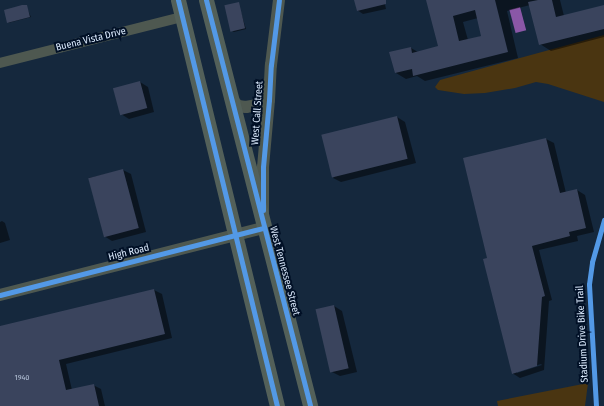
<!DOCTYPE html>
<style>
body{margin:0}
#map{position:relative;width:604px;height:406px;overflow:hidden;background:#15283d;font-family:"Fira Sans Condensed",sans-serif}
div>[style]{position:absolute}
.green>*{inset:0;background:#4a3511}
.water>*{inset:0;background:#8a57a7;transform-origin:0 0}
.shadow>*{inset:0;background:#0007}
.building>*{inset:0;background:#3a445d;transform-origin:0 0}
.minor>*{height:10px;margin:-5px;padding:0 5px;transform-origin:5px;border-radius:5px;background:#4e5850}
.tertiary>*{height:12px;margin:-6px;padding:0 6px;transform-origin:6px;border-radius:6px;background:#4e5850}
.primary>*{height:15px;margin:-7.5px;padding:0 7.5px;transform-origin:7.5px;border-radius:7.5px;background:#536059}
.cycleway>*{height:5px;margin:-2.5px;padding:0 2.5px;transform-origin:2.5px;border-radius:2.5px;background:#5399e6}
span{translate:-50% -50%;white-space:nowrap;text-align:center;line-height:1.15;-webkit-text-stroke:4px #011026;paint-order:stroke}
.number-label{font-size:8px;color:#b3c0d5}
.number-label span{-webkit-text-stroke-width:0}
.street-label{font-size:10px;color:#dbeafd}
</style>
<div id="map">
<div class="green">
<i style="clip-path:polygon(604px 35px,604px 102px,548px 84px,536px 82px,515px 88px,485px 93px,464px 94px,438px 90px,435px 87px,440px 80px)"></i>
<i style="clip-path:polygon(588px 383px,585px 406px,498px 406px,497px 401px)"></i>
</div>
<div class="water">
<i style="left:520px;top:7px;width:24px;height:11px;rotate:75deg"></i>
</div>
<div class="shadow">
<i style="clip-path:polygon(355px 0,384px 0,386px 9px,363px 14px,357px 10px)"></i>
<i style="clip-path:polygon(evenodd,427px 0,560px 0,564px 16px,604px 6px,604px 37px,551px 51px,540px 44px,530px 5px,507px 11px,518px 58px,425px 81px,417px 76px,406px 79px,396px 73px,411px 48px,418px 52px,439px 47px,427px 0,478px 18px,482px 36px,468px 40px,463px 22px,478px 18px)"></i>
<i style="clip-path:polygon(238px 3px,246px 29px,234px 32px,232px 31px)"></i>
<i style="clip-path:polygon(26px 6px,31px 17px,8px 23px)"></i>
<i style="clip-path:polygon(140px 82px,148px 87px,154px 112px,129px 119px,121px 114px)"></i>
<i style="clip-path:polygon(397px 117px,405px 122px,416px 163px,341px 182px,333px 178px)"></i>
<i style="clip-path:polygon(evenodd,546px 139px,554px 143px,566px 193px,577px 190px,585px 195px,594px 232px,577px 236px,578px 241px,539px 250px,552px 300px,549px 301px,544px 370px,520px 378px,512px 373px,488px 258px,546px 139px,541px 364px,542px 365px,517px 373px,517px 371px,541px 364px)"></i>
<i style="clip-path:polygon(123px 170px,131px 174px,146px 232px,112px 241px,104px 236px,89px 178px)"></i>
<i style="clip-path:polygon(2px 221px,5px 223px,10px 240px,0 243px,0 222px)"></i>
<i style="clip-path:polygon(154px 290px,162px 294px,172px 338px,66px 364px,72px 390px,93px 385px,101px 389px,105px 406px,1px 406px,0 327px)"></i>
<i style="clip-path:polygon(334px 306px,342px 311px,357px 372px,340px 376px,332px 372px)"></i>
</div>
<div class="building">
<i style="clip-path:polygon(354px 0,386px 0,386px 4px,357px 11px)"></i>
<i style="clip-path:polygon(evenodd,426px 0,495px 0,508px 52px,413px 76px,412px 69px,395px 73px,389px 52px,411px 47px,412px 53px,438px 46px,426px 0,475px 10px,481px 36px,459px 41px,453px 16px,475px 10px)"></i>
<i style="clip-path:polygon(538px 0,552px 0,556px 17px,604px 5px,604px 29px,539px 45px,528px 2px)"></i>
<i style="left:239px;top:2px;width:27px;height:15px;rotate:77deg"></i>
<i style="clip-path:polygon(22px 5px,27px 5px,30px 17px,7px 23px,4px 10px)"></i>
<i style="left:140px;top:81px;width:28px;height:28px;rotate:75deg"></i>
<i style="left:397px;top:116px;width:44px;height:78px;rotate:76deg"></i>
<i style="clip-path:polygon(546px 138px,560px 193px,577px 189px,586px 228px,569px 232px,570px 236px,532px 246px,545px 296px,542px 297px,537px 366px,512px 374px,483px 259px,487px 258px,463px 158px)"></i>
<i style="left:123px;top:169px;width:61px;height:36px;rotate:75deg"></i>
<i style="clip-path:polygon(154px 289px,165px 334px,59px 360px,66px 390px,94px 384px,99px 406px,0 406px,0 326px)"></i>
<i style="left:334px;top:305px;width:65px;height:19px;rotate:77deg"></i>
</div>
<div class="minor">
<i style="left:0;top:63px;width:188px;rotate:-14.2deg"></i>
</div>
<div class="tertiary">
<i style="left:230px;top:97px;width:12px;rotate:48deg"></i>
<i style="left:238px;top:106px;width:8px;rotate:7deg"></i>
<i style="left:246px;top:107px;width:10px;rotate:-11deg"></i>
<i style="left:256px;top:105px;width:9px;rotate:-49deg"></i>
<i style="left:262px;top:98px;width:13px;rotate:-77deg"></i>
<i style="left:0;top:295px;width:271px;rotate:-14.3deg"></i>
<i style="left:263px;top:228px;width:61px;rotate:-90deg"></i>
<i style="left:263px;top:167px;width:67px;rotate:-84.9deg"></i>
<i style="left:269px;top:100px;width:35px;rotate:-87deg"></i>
<i style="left:271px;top:65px;width:65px;rotate:-83deg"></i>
</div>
<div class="primary">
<i style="left:178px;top:0;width:418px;rotate:76.3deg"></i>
<i style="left:206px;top:0;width:419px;rotate:75.6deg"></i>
</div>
<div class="cycleway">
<i style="left:178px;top:0;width:418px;rotate:76.3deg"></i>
<i style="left:206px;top:0;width:419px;rotate:75.6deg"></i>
<i style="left:263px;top:210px;width:43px;rotate:-90deg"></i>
<i style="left:263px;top:167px;width:67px;rotate:-84.9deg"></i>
<i style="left:269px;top:100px;width:35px;rotate:-87deg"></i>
<i style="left:271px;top:65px;width:65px;rotate:-83deg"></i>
<i style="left:0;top:295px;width:271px;rotate:-14.3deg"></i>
<i style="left:596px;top:406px;width:122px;rotate:-93.3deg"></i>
<i style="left:589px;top:284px;width:22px;rotate:-82deg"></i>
<i style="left:592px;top:262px;width:44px;rotate:-74.1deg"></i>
</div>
<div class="number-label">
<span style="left:22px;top:378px">1940</span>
</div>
<div class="street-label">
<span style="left:91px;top:40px;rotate:-14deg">Buena Vista Drive</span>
<span style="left:258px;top:113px;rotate:-86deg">West Call Street</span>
<span style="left:129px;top:253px;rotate:-14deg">High Road</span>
<span style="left:284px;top:271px;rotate:75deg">West Tennessee Street</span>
<span style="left:583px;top:334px;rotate:-93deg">Stadium Drive Bike Trail</span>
</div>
</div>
